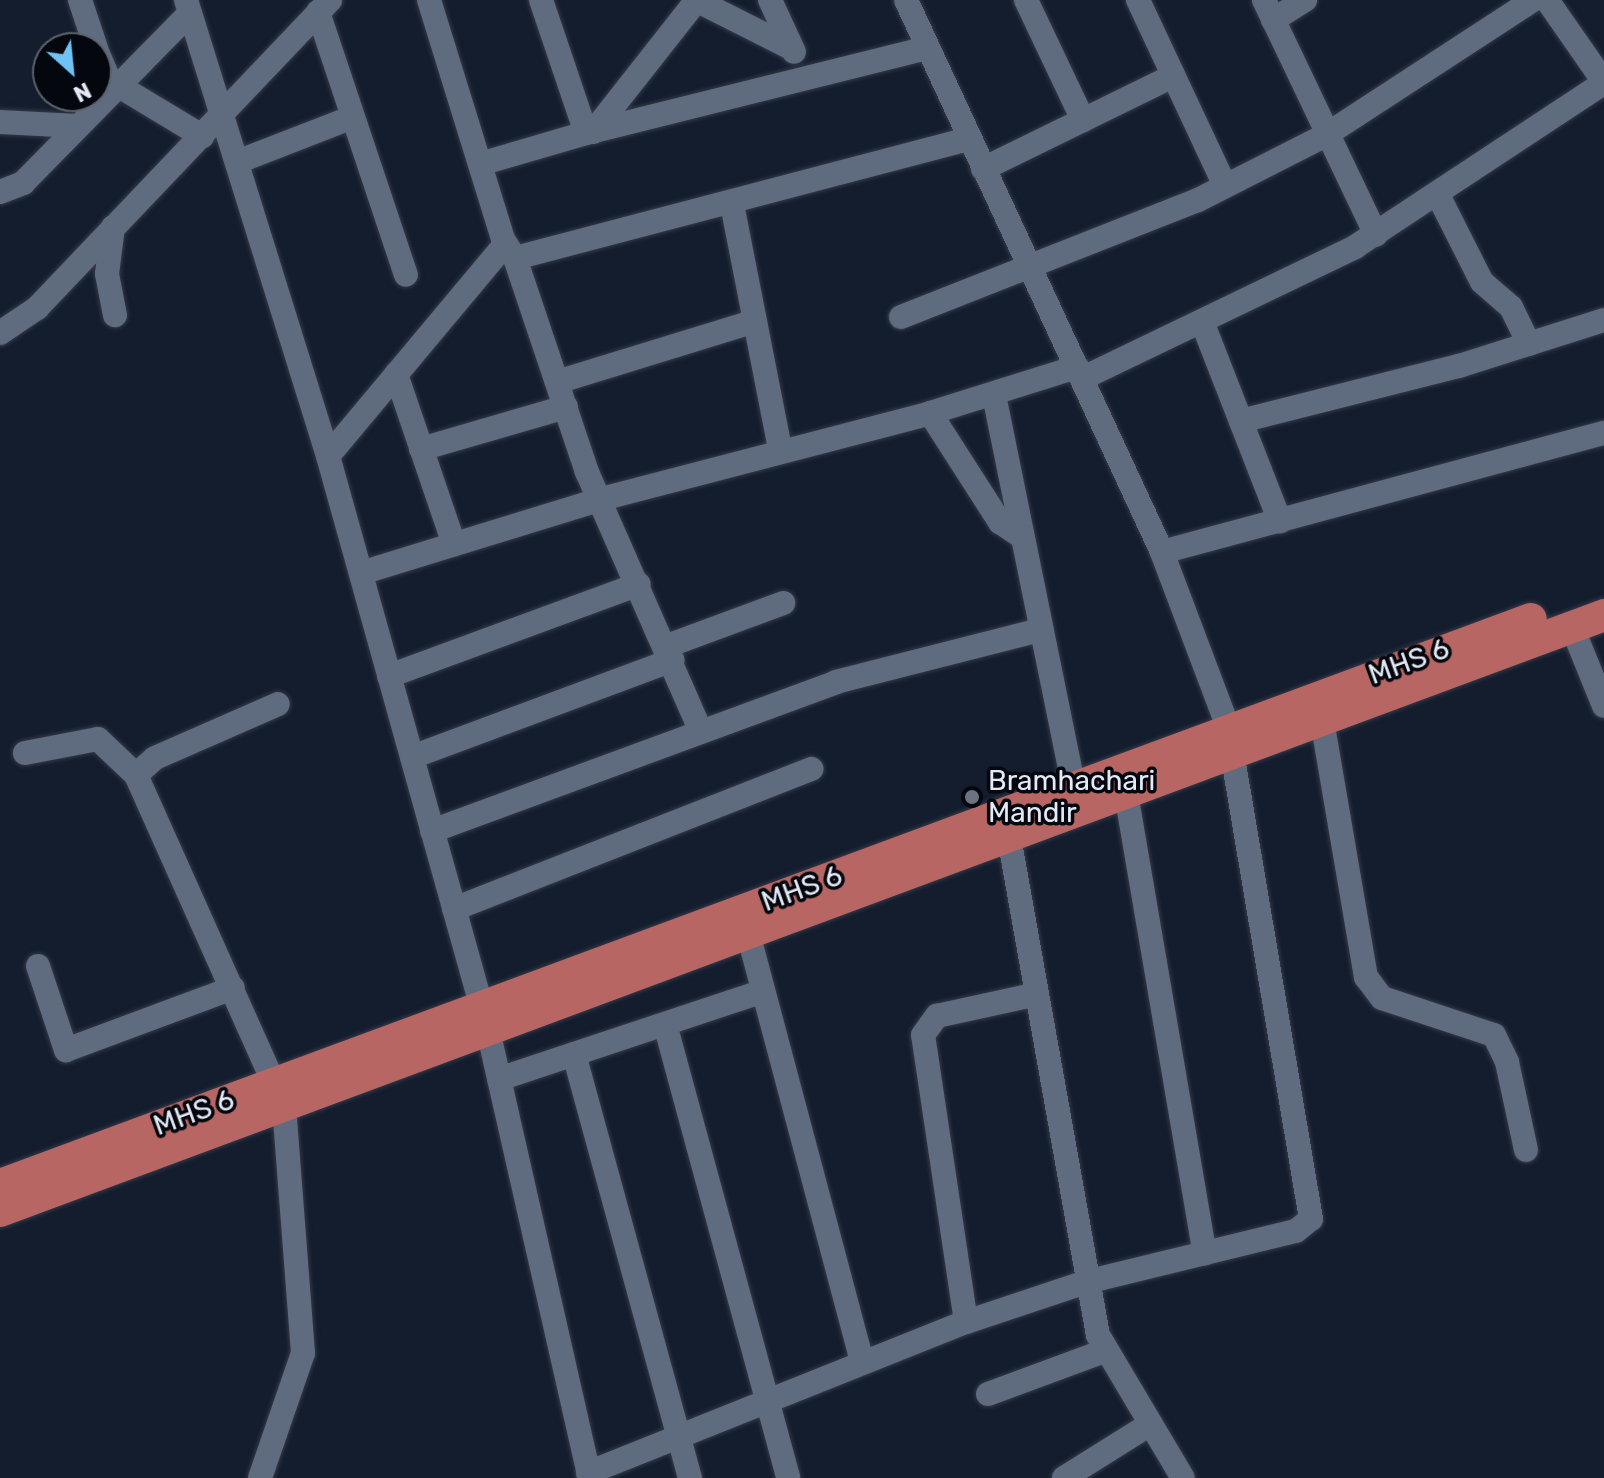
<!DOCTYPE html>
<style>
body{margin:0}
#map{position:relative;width:1604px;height:1478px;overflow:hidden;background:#131d2e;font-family:Rubik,sans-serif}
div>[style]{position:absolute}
.roads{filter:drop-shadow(0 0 2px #343946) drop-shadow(0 0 2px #343946)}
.minor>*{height:24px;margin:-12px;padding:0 12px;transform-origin:12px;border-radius:12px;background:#5f6b7f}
.major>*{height:32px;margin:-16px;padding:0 16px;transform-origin:16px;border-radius:16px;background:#b76664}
.dots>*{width:22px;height:22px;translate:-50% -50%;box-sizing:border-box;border:4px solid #04070e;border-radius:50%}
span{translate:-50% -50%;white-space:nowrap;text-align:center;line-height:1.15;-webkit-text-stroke:7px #04070e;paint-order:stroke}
.street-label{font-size:28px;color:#e3eaf6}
.poi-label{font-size:28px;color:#e3eaf6}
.left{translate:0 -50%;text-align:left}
.north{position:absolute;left:32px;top:32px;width:80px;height:80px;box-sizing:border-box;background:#04070e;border:2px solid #5d626b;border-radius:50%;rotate:153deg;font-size:22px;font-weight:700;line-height:32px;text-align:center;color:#e3eaf6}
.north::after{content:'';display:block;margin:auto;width:28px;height:36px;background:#6fc2f4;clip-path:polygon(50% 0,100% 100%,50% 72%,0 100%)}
</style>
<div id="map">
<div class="roads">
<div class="minor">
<i style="left:80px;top:0;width:51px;rotate:71.6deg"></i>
<i style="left:186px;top:0;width:478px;rotate:72.7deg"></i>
<i style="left:328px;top:456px;width:596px;rotate:74.42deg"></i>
<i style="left:488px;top:1030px;width:459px;rotate:77.2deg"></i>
<i style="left:429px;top:0;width:250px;rotate:72.8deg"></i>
<i style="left:503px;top:239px;width:22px;rotate:58deg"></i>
<i style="left:515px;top:258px;width:470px;rotate:-14.7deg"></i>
<i style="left:541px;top:0;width:140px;rotate:71.3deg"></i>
<i style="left:586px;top:133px;width:352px;rotate:-14deg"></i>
<i style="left:696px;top:0;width:106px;rotate:26.8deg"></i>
<i style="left:770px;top:0;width:57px;rotate:65.2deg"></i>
<i style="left:1026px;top:0;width:133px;rotate:64.6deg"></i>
<i style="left:1138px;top:0;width:205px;rotate:64.9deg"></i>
<i style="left:1264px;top:0;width:260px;rotate:64.5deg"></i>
<i style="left:1547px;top:0;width:100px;rotate:55.2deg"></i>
<i style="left:318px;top:12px;width:277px;rotate:71.5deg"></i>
<i style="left:1273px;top:20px;width:38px;rotate:-32deg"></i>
<i style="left:96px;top:49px;width:34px;rotate:67deg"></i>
<i style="left:109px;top:80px;width:109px;rotate:31.1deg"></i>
<i style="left:0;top:122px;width:78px;rotate:2.9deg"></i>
<i style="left:593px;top:132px;width:168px;rotate:-51.8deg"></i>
<i style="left:237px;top:162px;width:124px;rotate:-21.2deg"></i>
<i style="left:480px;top:164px;width:110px;rotate:-16.3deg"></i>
<i style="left:983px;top:169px;width:212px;rotate:-26.1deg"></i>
<i style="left:0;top:192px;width:25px;rotate:-21deg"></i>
<i style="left:23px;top:183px;width:238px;rotate:-45.5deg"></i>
<i style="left:1438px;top:195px;width:97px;rotate:63.2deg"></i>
<i style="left:1482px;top:282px;width:38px;rotate:41deg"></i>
<i style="left:1511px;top:307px;width:41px;rotate:64.1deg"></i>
<i style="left:732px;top:204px;width:249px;rotate:78.9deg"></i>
<i style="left:113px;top:227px;width:47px;rotate:97.3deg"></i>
<i style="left:107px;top:274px;width:42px;rotate:79deg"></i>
<i style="left:515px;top:258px;width:226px;rotate:71.4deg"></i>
<i style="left:587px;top:472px;width:282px;rotate:66.3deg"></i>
<i style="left:901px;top:317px;width:319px;rotate:-21.5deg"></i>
<i style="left:1198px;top:200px;width:144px;rotate:-26.9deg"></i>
<i style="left:1326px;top:135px;width:247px;rotate:-33.1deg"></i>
<i style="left:1203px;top:324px;width:212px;rotate:68.7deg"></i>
<i style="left:0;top:333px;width:45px;rotate:-34deg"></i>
<i style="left:37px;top:308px;width:425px;rotate:-46.4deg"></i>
<i style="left:396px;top:374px;width:180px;rotate:71.2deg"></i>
<i style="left:1083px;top:378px;width:302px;rotate:-25.7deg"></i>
<i style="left:1355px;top:247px;width:298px;rotate:-33.4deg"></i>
<i style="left:557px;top:382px;width:207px;rotate:-17.1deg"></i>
<i style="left:994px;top:395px;width:417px;rotate:78.5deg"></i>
<i style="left:930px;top:413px;width:130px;rotate:57.3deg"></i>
<i style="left:1000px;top:522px;width:25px;rotate:34deg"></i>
<i style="left:1241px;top:421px;width:225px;rotate:-14.2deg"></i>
<i style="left:1459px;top:366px;width:152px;rotate:-17.6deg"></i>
<i style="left:421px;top:449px;width:151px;rotate:-16.2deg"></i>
<i style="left:328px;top:456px;width:276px;rotate:-50.1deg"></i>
<i style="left:1162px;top:552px;width:458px;rotate:-15.1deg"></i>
<i style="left:361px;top:573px;width:251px;rotate:-17.1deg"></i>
<i style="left:601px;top:499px;width:340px;rotate:-14.6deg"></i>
<i style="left:930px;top:413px;width:154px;rotate:-17.4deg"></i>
<i style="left:1572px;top:627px;width:85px;rotate:67.9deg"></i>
<i style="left:667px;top:646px;width:124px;rotate:-20.3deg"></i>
<i style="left:389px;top:676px;width:266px;rotate:-20.2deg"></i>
<i style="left:1322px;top:720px;width:261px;rotate:80.3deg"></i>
<i style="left:1366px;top:977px;width:26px;rotate:53deg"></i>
<i style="left:1382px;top:998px;width:118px;rotate:18.3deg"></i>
<i style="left:1494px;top:1035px;width:30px;rotate:64deg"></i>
<i style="left:1507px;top:1062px;width:90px;rotate:77.8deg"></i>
<i style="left:25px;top:753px;width:74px;rotate:-10.9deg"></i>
<i style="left:98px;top:739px;width:52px;rotate:43.5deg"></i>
<i style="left:136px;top:775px;width:363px;rotate:65.9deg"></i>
<i style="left:284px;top:1106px;width:248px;rotate:85.6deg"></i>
<i style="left:303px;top:1353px;width:132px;rotate:109deg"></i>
<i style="left:412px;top:757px;width:278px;rotate:-20.4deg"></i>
<i style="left:136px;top:775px;width:25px;rotate:-42deg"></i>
<i style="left:155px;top:758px;width:134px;rotate:-23.7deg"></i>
<i style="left:1126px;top:793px;width:467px;rotate:80.3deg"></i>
<i style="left:432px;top:831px;width:431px;rotate:-20.2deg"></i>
<i style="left:836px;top:682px;width:211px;rotate:-14.3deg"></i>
<i style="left:1009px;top:837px;width:506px;rotate:79.87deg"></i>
<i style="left:1098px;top:1335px;width:166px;rotate:59.3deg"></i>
<i style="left:454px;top:909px;width:384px;rotate:-21.4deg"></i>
<i style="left:748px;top:933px;width:444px;rotate:75.1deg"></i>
<i style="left:38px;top:966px;width:89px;rotate:71.6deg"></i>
<i style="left:66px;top:1050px;width:178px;rotate:-20.4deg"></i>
<i style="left:665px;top:1024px;width:470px;rotate:74.8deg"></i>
<i style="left:574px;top:1054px;width:440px;rotate:74.7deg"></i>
<i style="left:499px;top:1079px;width:278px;rotate:-18.4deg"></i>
<i style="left:966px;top:1322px;width:290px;rotate:-98.5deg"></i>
<i style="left:923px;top:1035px;width:24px;rotate:-54deg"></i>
<i style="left:937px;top:1016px;width:98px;rotate:-12.3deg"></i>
<i style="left:988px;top:1394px;width:124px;rotate:-20.3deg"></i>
<i style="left:588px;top:1473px;width:407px;rotate:-21.8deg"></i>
<i style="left:966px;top:1322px;width:126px;rotate:-18.4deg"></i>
<i style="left:1086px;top:1282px;width:216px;rotate:-13.7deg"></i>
<i style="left:1296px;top:1231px;width:19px;rotate:-39deg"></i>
<i style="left:1311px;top:1219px;width:499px;rotate:-99.6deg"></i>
<i style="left:1228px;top:727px;width:187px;rotate:-110.7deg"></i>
<i style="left:1162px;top:552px;width:608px;rotate:-114.88deg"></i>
<i style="left:1064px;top:1478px;width:102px;rotate:-32.1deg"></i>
</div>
<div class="major">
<i style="left:0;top:1185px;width:1632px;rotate:-20.29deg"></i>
<i style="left:0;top:1211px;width:1711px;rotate:-20.38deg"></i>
</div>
</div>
<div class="dots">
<i style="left:972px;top:797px;background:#6b7280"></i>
</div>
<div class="street-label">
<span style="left:1409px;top:662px;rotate:-20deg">MHS 6</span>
<span style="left:802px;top:889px;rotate:-20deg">MHS 6</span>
<span style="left:194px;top:1113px;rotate:-20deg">MHS 6</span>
</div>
<div class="poi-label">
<span class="left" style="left:988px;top:797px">Bramhachari<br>Mandir</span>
</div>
<div class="north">N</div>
</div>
